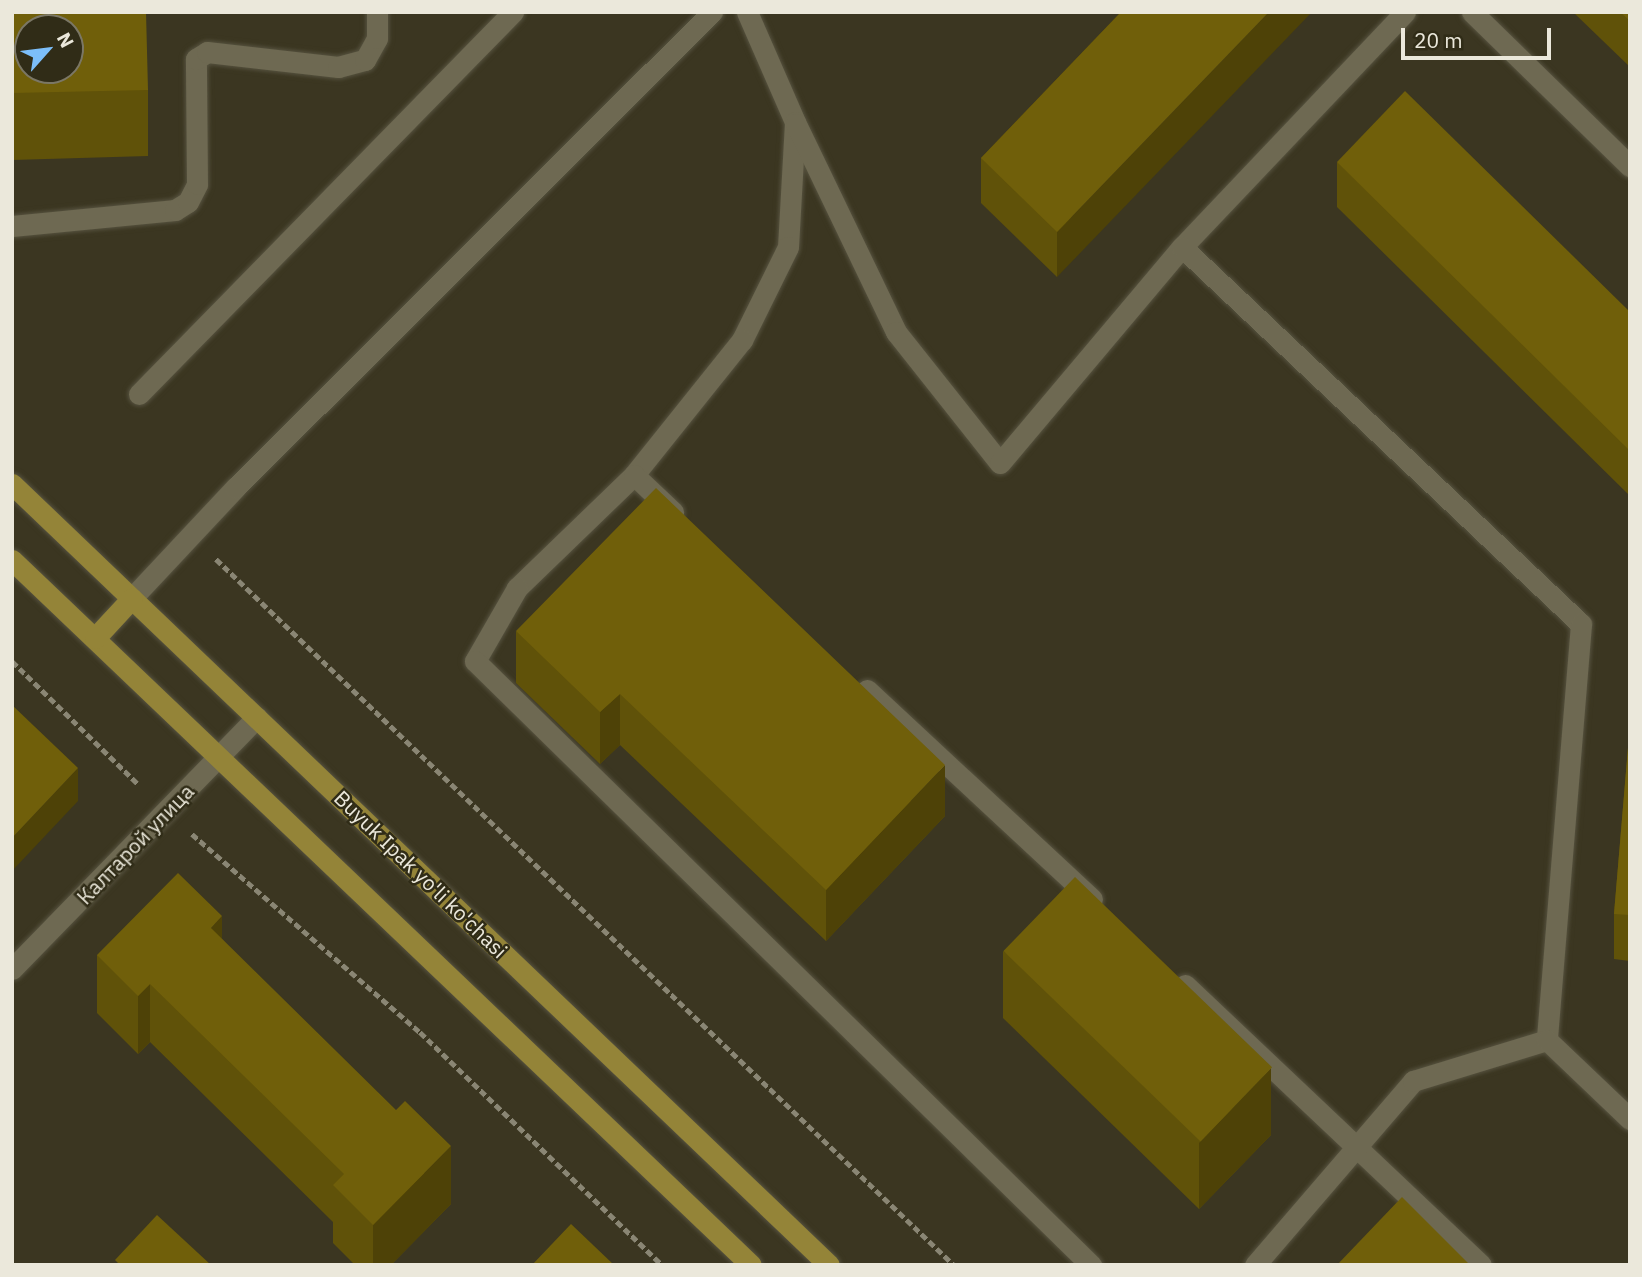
<!DOCTYPE html>
<meta charset="utf-8">
<style>
body{margin:0}
#map{position:relative;width:1642px;height:1277px;overflow:hidden;background:#3b3621;font-family:"IBM Plex Sans",sans-serif}
div>[style]{position:absolute}
.path>*{height:4.5px;margin-top:-2.25px;transform-origin:0;background:repeating-linear-gradient(90deg,#8a8674 0 7px,transparent 0 10.5px)}
.roads{filter:drop-shadow(0 0 2px #56523f) drop-shadow(0 0 2px #56523f)}
.minor>*{height:21px;margin:-10.5px;padding:0 10.5px;transform-origin:10.5px;border-radius:10.5px;background:#6e6952}
.major>*{height:21px;margin:-10.5px;padding:0 10.5px;transform-origin:10.5px;border-radius:10.5px;background:#948438}
.wall>*{inset:0;background:#605209}
.shaded-wall>*{inset:0;background:#4e4207}
.building>*{inset:0;background:#705f0a;transform-origin:0 0}
span{translate:-50% -50%;white-space:nowrap;text-align:center;line-height:1.15;-webkit-text-stroke:5px #302c17;paint-order:stroke}
.street-label{font-size:21px;color:#ebe8db}
.frame{position:absolute;inset:0;border:14px solid #ebe8db;pointer-events:none}
.north{position:absolute;left:14px;top:14px;width:70px;height:70px;box-sizing:border-box;background:#302c17;border:2px solid #7b7765;border-radius:50%;rotate:62deg;font-size:19px;font-weight:700;line-height:28px;text-align:center;color:#ebe8db}
.north::after{content:'';display:block;margin:auto;width:24px;height:32px;background:#7cbef9;clip-path:polygon(50% 0,100% 100%,50% 72%,0 100%)}
.scale{position:absolute;left:1401px;top:28px;width:150px;height:32px;box-sizing:border-box;border:4px solid #ebe8db;border-top:0;padding-left:9px;font-size:21px;line-height:24px;white-space:nowrap;color:#ebe8db;-webkit-text-stroke:5px #302c17;paint-order:stroke}
</style>
<div id="map">
<div class="path">
<i style="left:216px;top:559px;width:1021px;rotate:43.73deg"></i>
<i style="left:12px;top:661px;width:177px;rotate:44.3deg"></i>
<i style="left:192px;top:834px;width:302px;rotate:41deg"></i>
<i style="left:420px;top:1032px;width:336px;rotate:43.9deg"></i>
</div>
<div class="roads">
<div class="minor">
<i style="left:747px;top:12px;width:120px;rotate:66.4deg"></i>
<i style="left:795px;top:122px;width:125px;rotate:93.2deg"></i>
<i style="left:788px;top:247px;width:104px;rotate:116.3deg"></i>
<i style="left:742px;top:340px;width:173px;rotate:128.7deg"></i>
<i style="left:634px;top:475px;width:163px;rotate:136deg"></i>
<i style="left:517px;top:588px;width:84px;rotate:119.9deg"></i>
<i style="left:475px;top:661px;width:863px;rotate:44.44deg"></i>
<i style="left:1472px;top:12px;width:221px;rotate:44.3deg"></i>
<i style="left:796px;top:124px;width:231px;rotate:64.3deg"></i>
<i style="left:896px;top:332px;width:167px;rotate:51.6deg"></i>
<i style="left:1000px;top:463px;width:282px;rotate:-49.9deg"></i>
<i style="left:1182px;top:247px;width:324px;rotate:-46.5deg"></i>
<i style="left:12px;top:226px;width:164px;rotate:-5.6deg"></i>
<i style="left:175px;top:210px;width:15px;rotate:-32deg"></i>
<i style="left:188px;top:202px;width:20px;rotate:-63deg"></i>
<i style="left:197px;top:184px;width:125px;rotate:-90.5deg"></i>
<i style="left:196px;top:59px;width:13px;rotate:-32deg"></i>
<i style="left:207px;top:52px;width:132px;rotate:6.5deg"></i>
<i style="left:338px;top:67px;width:28px;rotate:-15deg"></i>
<i style="left:365px;top:60px;width:25px;rotate:-61deg"></i>
<i style="left:377px;top:38px;width:26px;rotate:-90deg"></i>
<i style="left:1182px;top:247px;width:549px;rotate:43.38deg"></i>
<i style="left:1581px;top:624px;width:417px;rotate:94.7deg"></i>
<i style="left:139px;top:394px;width:535px;rotate:-45.61deg"></i>
<i style="left:634px;top:475px;width:54px;rotate:43.5deg"></i>
<i style="left:132px;top:598px;width:151px;rotate:-46.9deg"></i>
<i style="left:235px;top:488px;width:674px;rotate:-44.94deg"></i>
<i style="left:867px;top:690px;width:307px;rotate:42.9deg"></i>
<i style="left:12px;top:969px;width:351px;rotate:-45.8deg"></i>
<i style="left:1185px;top:985px;width:407px;rotate:43.4deg"></i>
<i style="left:1255px;top:1265px;width:243px;rotate:-49.3deg"></i>
<i style="left:1413px;top:1081px;width:140px;rotate:-17deg"></i>
<i style="left:1547px;top:1040px;width:115px;rotate:43.6deg"></i>
</div>
<div class="major">
<i style="left:12px;top:484px;width:1130px;rotate:43.71deg"></i>
<i style="left:12px;top:560px;width:1021px;rotate:43.65deg"></i>
<i style="left:95px;top:638px;width:54px;rotate:-47.2deg"></i>
</div>
</div>
<div class="wall">
<i style="clip-path:polygon(12px 12px,148px 90px,148px 156px,12px 160px)"></i>
<i style="clip-path:polygon(1121px 12px,1057px 277px,981px 203px,981px 158px)"></i>
<i style="clip-path:polygon(1573px 12px,1630px 12px,1630px 67px)"></i>
<i style="clip-path:polygon(1337px 162px,1630px 312px,1630px 496px,1337px 207px)"></i>
<i style="clip-path:polygon(516px 631px,945px 816px,826px 941px,620px 745px,600px 764px,516px 683px)"></i>
<i style="clip-path:polygon(1630px 724px,1630px 961px,1614px 959px,1614px 914px)"></i>
<i style="clip-path:polygon(222px 939px,451px 1204px,391px 1265px,355px 1265px,333px 1243px,333px 1222px,150px 1042px,138px 1054px,97px 1013px,97px 955px)"></i>
<i style="clip-path:polygon(1003px 951px,1271px 1135px,1199px 1209px,1003px 1018px)"></i>
</div>
<div class="shaded-wall">
<i style="clip-path:polygon(1269px 12px,1312px 12px,1057px 277px,1057px 232px)"></i>
<i style="clip-path:polygon(620px 694px,620px 745px,600px 764px,600px 712px)"></i>
<i style="clip-path:polygon(945px 765px,945px 816px,826px 941px,826px 890px)"></i>
<i style="clip-path:polygon(78px 768px,78px 801px,12px 871px,12px 838px)"></i>
<i style="clip-path:polygon(222px 916px,222px 974px,211px 928px)"></i>
<i style="clip-path:polygon(150px 984px,150px 1042px,138px 1054px,138px 996px)"></i>
<i style="clip-path:polygon(1271px 1068px,1271px 1135px,1199px 1209px,1199px 1143px)"></i>
<i style="clip-path:polygon(451px 1146px,451px 1204px,391px 1265px,373px 1265px,373px 1225px)"></i>
</div>
<div class="building">
<i style="clip-path:polygon(evenodd,12px 12px,146px 12px,148px 90px,12px 93px,12px 12px,28px 28px,70px 28px,70px 70px,28px 70px,28px 28px)"></i>
<i style="clip-path:polygon(1121px 12px,1269px 12px,1057px 232px,981px 158px)"></i>
<i style="clip-path:polygon(1620px 12px,1630px 12px,1630px 21px)"></i>
<i style="clip-path:polygon(1405px 91px,1630px 312px,1630px 451px,1337px 162px)"></i>
<i style="clip-path:polygon(656px 488px,945px 765px,826px 890px,620px 694px,600px 712px,516px 631px)"></i>
<i style="clip-path:polygon(12px 705px,78px 768px,12px 838px)"></i>
<i style="clip-path:polygon(1630px 724px,1630px 915px,1614px 914px)"></i>
<i style="clip-path:polygon(178px 873px,222px 916px,211px 928px,396px 1110px,405px 1101px,451px 1146px,373px 1225px,333px 1185px,344px 1174px,150px 984px,138px 996px,97px 955px)"></i>
<i style="left:1075px;top:877px;width:274px;height:103px;rotate:44deg"></i>
<i style="clip-path:polygon(1402px 1197px,1470px 1265px,1337px 1265px)"></i>
<i style="clip-path:polygon(157px 1215px,211px 1265px,120px 1265px,115px 1260px)"></i>
<i style="clip-path:polygon(571px 1224px,614px 1265px,532px 1265px)"></i>
</div>
<div class="street-label">
<span style="left:135px;top:844px;rotate:-46deg">Калтарой улица</span>
<span style="left:421px;top:874px;rotate:44deg">Buyuk Ipak yo'li ko'chasi</span>
</div>
<div class="frame"></div>
<div class="north">N</div>
<div class="scale">20 m</div>
</div>
